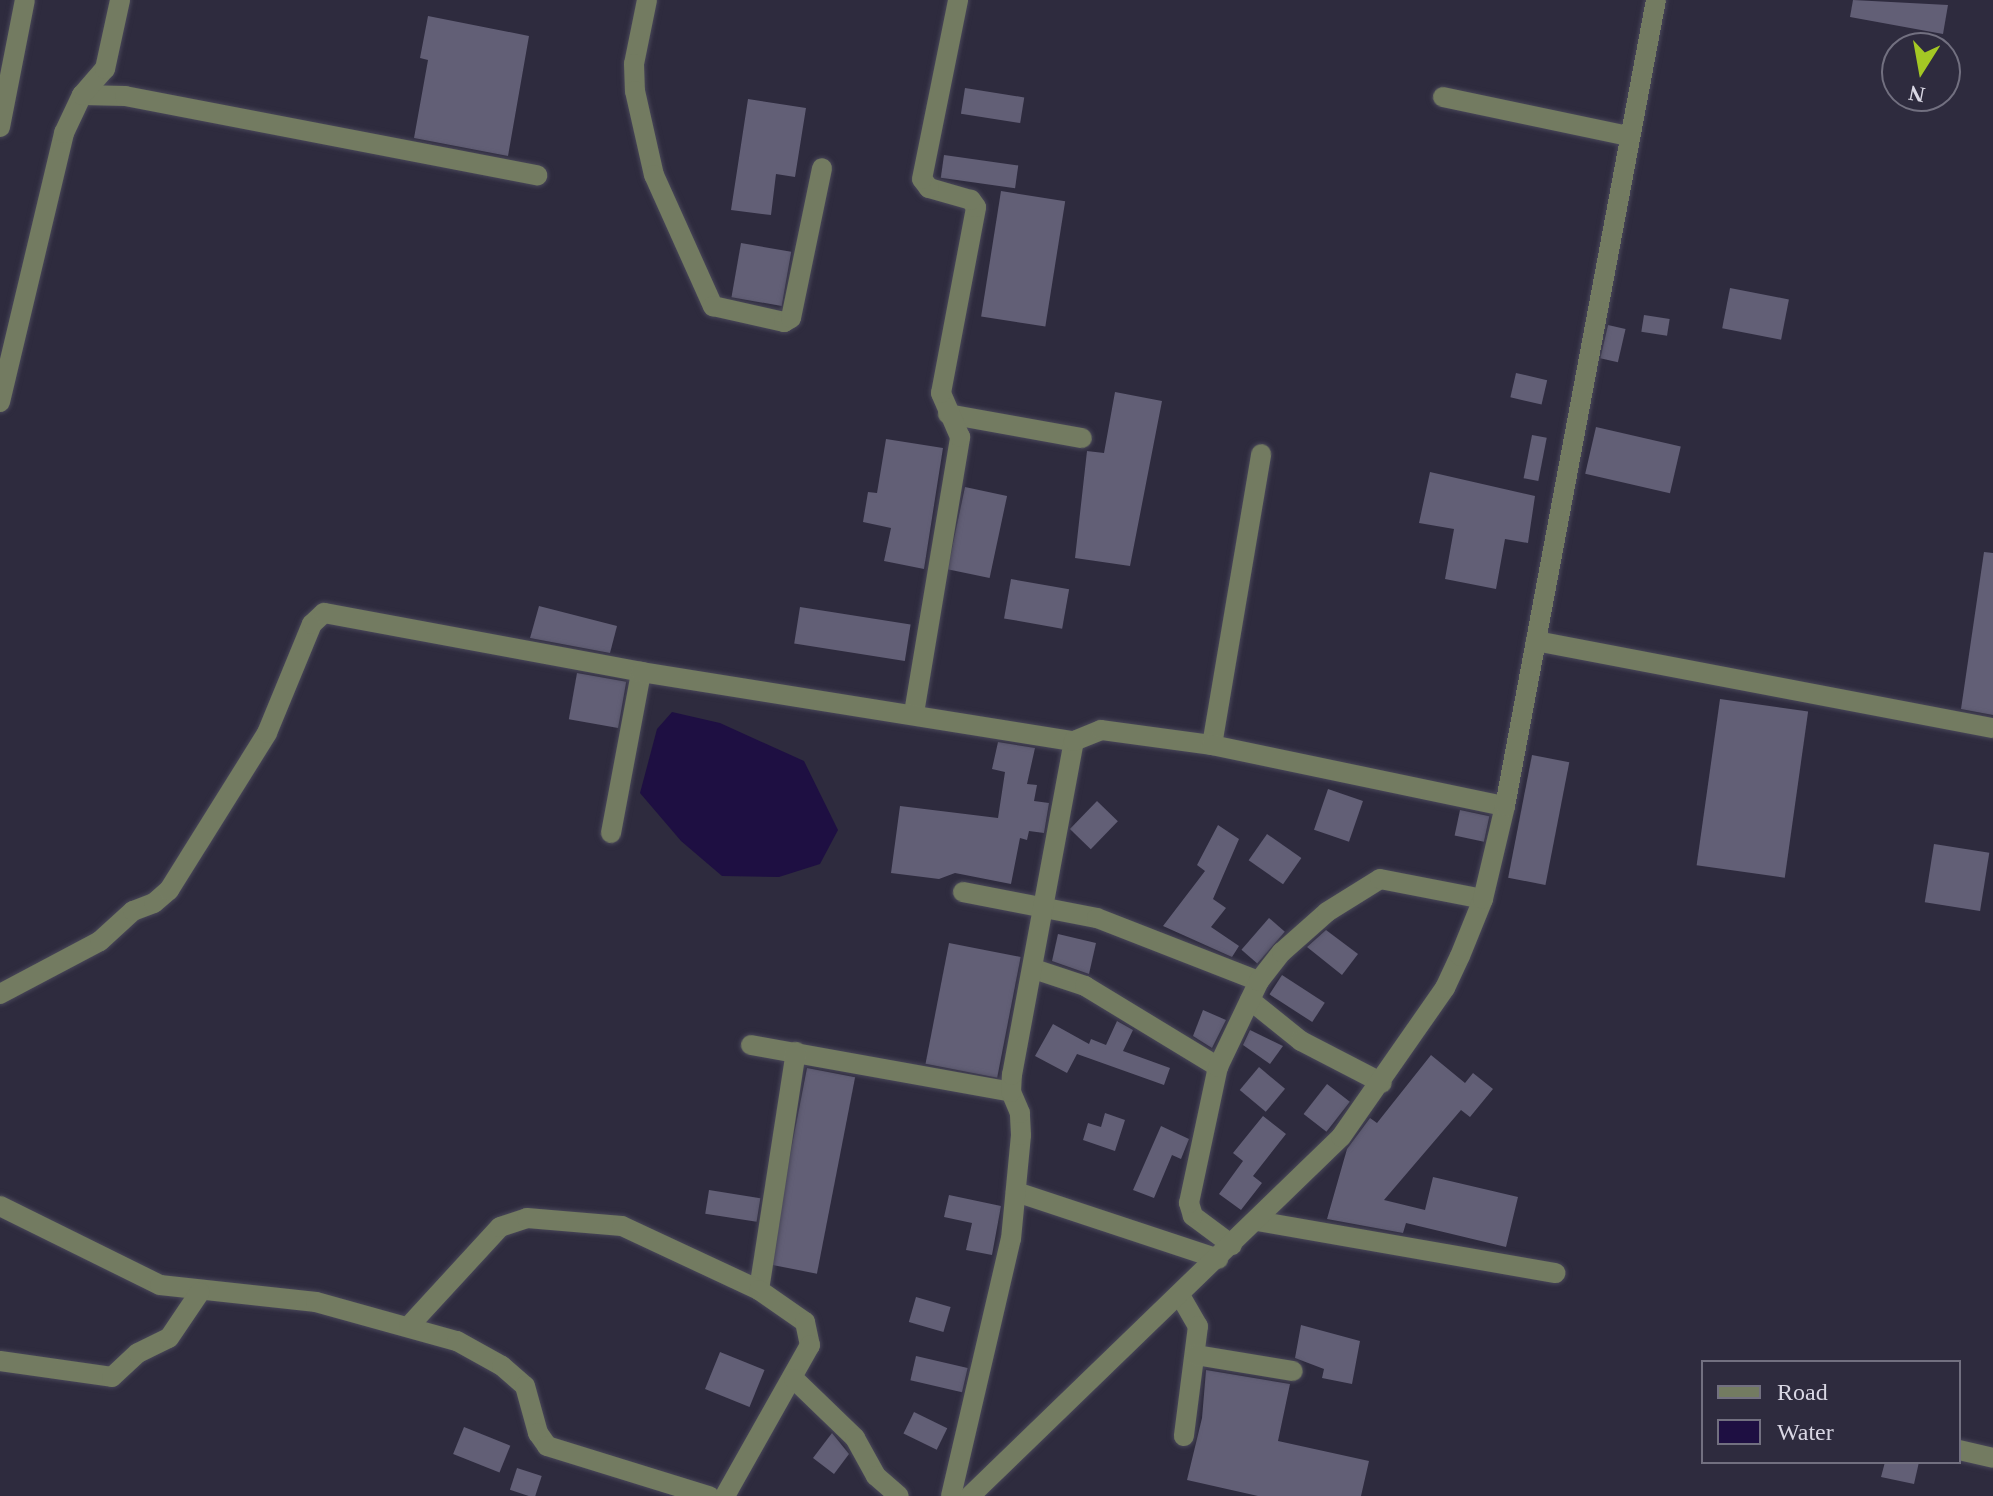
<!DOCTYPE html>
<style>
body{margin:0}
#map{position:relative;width:1993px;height:1496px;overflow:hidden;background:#2e2b3e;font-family:"Times New Roman",serif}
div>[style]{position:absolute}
.water>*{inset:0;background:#1e0f42}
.building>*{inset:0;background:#625f76;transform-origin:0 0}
.roads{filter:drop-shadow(0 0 2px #494759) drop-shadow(0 0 2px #494759)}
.minor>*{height:20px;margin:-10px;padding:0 10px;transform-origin:10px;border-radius:10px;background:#737b61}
span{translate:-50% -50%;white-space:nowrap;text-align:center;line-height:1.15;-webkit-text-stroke:7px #2e2b3e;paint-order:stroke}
.legend{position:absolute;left:1701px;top:1360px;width:260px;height:104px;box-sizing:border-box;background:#2e2b3e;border:2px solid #727080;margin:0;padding:10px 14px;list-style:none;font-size:24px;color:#d9d7e4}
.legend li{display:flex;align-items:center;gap:16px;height:40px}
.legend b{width:40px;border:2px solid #727080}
.north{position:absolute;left:1881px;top:32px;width:80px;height:80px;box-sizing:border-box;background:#2e2b3e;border:2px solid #727080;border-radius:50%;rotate:191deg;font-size:22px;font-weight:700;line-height:32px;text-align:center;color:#d9d7e4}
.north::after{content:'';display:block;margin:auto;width:28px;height:36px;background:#a4c824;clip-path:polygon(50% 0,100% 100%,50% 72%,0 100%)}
</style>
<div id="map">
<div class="water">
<i style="clip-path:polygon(672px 712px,720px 723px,804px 761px,838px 830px,820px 864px,779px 877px,722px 876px,681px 841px,640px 793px,657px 729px)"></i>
</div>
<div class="building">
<i style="clip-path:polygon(1853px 0,1948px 5px,1943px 34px,1850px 17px)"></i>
<i style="clip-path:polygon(428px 16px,529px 36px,508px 156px,414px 138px,428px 60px,420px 58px)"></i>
<i style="left:965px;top:88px;width:60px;height:26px;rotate:9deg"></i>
<i style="clip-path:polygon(748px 99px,806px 108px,795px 177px,776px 174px,771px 215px,731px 210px)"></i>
<i style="left:944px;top:155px;width:75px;height:23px;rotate:8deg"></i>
<i style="left:1001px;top:191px;width:65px;height:127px;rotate:9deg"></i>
<i style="left:741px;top:243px;width:51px;height:55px;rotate:10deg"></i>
<i style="left:1730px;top:288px;width:60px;height:41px;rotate:11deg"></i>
<i style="left:1644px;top:315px;width:26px;height:17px;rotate:9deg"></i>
<i style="left:1608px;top:325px;width:18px;height:34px;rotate:13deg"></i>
<i style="left:1516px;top:373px;width:32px;height:25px;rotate:13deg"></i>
<i style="clip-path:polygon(1115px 392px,1162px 401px,1130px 566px,1075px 558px,1087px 451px,1104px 453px)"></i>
<i style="left:1596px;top:427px;width:87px;height:48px;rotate:13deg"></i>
<i style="left:1532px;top:435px;width:15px;height:44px;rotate:11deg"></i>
<i style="clip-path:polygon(886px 439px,943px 448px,924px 569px,884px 561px,891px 528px,863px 522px,868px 492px,877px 493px)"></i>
<i style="clip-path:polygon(1430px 472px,1535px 496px,1528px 543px,1505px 539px,1496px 589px,1445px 579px,1454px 529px,1419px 523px)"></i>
<i style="left:965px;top:487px;width:43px;height:84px;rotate:12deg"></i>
<i style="clip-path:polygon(1984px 552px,1993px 553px,1993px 715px,1961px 709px)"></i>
<i style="left:1011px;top:579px;width:59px;height:40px;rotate:10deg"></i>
<i style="clip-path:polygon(539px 606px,617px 626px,610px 653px,530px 638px)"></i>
<i style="left:800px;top:607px;width:112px;height:37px;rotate:9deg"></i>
<i style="left:577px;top:673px;width:50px;height:47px;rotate:10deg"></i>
<i style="left:1720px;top:699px;width:89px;height:168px;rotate:8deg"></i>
<i style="clip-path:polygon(998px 742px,1035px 748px,1027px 784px,1037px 785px,1034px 801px,1049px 803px,1044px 833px,1029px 831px,1027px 840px,1020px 838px,1011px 884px,955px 873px,939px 879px,891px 873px,900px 806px,998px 818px,1005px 772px,992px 769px)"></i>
<i style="left:1532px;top:755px;width:38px;height:125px;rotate:11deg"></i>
<i style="left:1328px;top:789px;width:37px;height:43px;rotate:19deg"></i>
<i style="left:1097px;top:801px;width:29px;height:39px;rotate:44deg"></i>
<i style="left:1460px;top:810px;width:30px;height:26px;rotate:12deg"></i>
<i style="clip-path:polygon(1218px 825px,1239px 839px,1213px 899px,1226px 908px,1211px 927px,1239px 946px,1232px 957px,1163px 926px,1205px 871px,1197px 865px)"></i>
<i style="left:1267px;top:834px;width:42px;height:32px;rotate:35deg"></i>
<i style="left:1934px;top:844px;width:56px;height:59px;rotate:9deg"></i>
<i style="left:1269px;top:918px;width:21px;height:42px;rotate:41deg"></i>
<i style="clip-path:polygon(1326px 930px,1358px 954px,1342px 975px,1307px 947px)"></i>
<i style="clip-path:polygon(1058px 934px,1096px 943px,1089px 974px,1052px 961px)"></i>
<i style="left:949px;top:943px;width:73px;height:123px;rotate:11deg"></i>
<i style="left:1282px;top:975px;width:51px;height:23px;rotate:33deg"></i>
<i style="clip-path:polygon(1203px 1010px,1226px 1020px,1212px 1048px,1193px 1036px)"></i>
<i style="clip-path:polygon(1117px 1021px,1133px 1030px,1123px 1051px,1170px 1068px,1164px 1085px,1077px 1054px,1067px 1073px,1035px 1056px,1053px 1024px,1089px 1044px,1091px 1039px,1106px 1045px)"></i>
<i style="clip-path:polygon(1250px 1030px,1283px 1046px,1270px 1064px,1243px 1045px)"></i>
<i style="clip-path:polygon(1431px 1055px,1465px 1083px,1473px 1073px,1493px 1089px,1470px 1117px,1461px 1110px,1384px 1200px,1425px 1210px,1433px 1177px,1518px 1197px,1506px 1247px,1406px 1223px,1403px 1233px,1327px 1219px,1347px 1149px,1370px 1118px,1377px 1123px)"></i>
<i style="left:1259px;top:1067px;width:34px;height:30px;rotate:40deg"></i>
<i style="left:807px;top:1068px;width:49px;height:200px;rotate:11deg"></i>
<i style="left:1327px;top:1084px;width:29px;height:38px;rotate:38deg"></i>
<i style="clip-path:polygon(1105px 1113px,1125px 1120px,1115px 1151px,1083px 1140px,1088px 1123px,1101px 1127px)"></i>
<i style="clip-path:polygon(1263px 1116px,1286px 1134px,1253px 1176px,1262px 1183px,1241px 1210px,1219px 1194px,1243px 1161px,1233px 1153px)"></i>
<i style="clip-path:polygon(1161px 1126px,1189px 1139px,1181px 1159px,1172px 1155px,1154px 1198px,1133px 1190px)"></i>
<i style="left:709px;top:1190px;width:52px;height:24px;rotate:9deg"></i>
<i style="clip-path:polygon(949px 1195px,1001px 1206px,992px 1255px,966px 1250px,972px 1223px,944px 1217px)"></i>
<i style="left:916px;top:1297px;width:36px;height:26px;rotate:16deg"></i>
<i style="clip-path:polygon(1301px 1325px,1360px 1341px,1352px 1384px,1322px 1378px,1324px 1369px,1295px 1358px)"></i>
<i style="left:720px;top:1352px;width:48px;height:40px;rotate:22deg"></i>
<i style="left:916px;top:1356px;width:53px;height:25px;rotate:13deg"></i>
<i style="clip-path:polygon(1206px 1370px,1290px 1384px,1278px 1441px,1369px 1461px,1361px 1496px,1258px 1496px,1187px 1480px,1202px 1418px)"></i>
<i style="left:914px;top:1412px;width:37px;height:24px;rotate:26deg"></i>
<i style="left:464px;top:1427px;width:50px;height:29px;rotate:22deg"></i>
<i style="clip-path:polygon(832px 1433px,849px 1454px,834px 1474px,813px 1458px)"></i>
<i style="clip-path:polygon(1885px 1462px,1919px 1462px,1914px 1484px,1881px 1477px)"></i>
<i style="left:517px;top:1468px;width:26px;height:23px;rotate:18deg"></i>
</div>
<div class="roads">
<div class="minor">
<i style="left:647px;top:0;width:65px;rotate:101.5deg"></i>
<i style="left:634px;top:64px;width:27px;rotate:88deg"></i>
<i style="left:635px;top:91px;width:86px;rotate:77.3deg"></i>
<i style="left:654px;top:175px;width:144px;rotate:65.8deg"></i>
<i style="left:713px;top:306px;width:73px;rotate:12.7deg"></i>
<i style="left:784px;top:322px;width:8px;rotate:-30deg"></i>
<i style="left:791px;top:318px;width:153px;rotate:-78.3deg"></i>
<i style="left:82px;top:95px;width:43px;rotate:1.3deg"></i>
<i style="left:125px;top:96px;width:420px;rotate:10.9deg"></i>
<i style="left:1443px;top:97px;width:189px;rotate:11.9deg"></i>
<i style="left:0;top:127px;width:129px;rotate:-78.9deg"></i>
<i style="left:0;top:402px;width:277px;rotate:-76.6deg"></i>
<i style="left:64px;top:133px;width:42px;rotate:-64.7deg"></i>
<i style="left:82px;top:95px;width:35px;rotate:-49deg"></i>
<i style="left:105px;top:69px;width:71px;rotate:-77.7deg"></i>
<i style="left:948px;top:414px;width:136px;rotate:10.2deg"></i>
<i style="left:1536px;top:641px;width:465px;rotate:10.8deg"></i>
<i style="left:914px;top:713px;width:280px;rotate:-80.5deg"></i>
<i style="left:960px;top:437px;width:48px;rotate:-113.4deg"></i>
<i style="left:941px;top:393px;width:189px;rotate:-79.3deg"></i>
<i style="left:976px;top:207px;width:9px;rotate:-126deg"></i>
<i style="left:971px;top:200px;width:44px;rotate:-164.1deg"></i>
<i style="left:929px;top:188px;width:11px;rotate:-128deg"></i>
<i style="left:922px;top:179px;width:183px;rotate:-78.6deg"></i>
<i style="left:1212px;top:745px;width:295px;rotate:-80.4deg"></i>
<i style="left:611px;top:833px;width:164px;rotate:-79.4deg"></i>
<i style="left:963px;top:892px;width:136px;rotate:11deg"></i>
<i style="left:1097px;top:918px;width:174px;rotate:21.3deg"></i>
<i style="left:1034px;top:969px;width:54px;rotate:18.4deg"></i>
<i style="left:1085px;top:986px;width:156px;rotate:31.3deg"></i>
<i style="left:0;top:994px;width:113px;rotate:-27.9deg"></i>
<i style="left:100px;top:941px;width:45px;rotate:-42.3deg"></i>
<i style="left:133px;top:911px;width:22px;rotate:-21deg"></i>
<i style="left:154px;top:903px;width:20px;rotate:-41deg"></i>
<i style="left:169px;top:890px;width:185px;rotate:-58deg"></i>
<i style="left:267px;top:733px;width:118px;rotate:-67.6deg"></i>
<i style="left:312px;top:624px;width:16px;rotate:-43deg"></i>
<i style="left:324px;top:613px;width:322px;rotate:10.5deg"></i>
<i style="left:641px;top:672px;width:438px;rotate:9.1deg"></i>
<i style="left:1250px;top:1000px;width:65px;rotate:38.8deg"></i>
<i style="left:1301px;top:1041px;width:91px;rotate:27.4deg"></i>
<i style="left:751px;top:1045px;width:264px;rotate:10.2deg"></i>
<i style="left:1016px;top:1192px;width:213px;rotate:18.3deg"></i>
<i style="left:0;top:1206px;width:178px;rotate:26.3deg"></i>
<i style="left:160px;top:1285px;width:157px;rotate:6.2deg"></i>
<i style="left:316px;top:1302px;width:146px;rotate:15.5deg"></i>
<i style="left:457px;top:1341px;width:51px;rotate:29.1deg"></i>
<i style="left:502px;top:1366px;width:30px;rotate:41deg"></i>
<i style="left:525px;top:1386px;width:49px;rotate:74.5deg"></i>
<i style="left:538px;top:1433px;width:16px;rotate:55deg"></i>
<i style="left:547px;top:1446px;width:170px;rotate:17.2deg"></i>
<i style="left:1257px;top:1221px;width:303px;rotate:9.9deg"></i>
<i style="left:1232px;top:1245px;width:49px;rotate:-143.4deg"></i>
<i style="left:1193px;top:1216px;width:14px;rotate:-107deg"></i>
<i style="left:1189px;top:1203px;width:139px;rotate:-78deg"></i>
<i style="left:1218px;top:1067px;width:95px;rotate:-64.5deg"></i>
<i style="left:1259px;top:981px;width:37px;rotate:-52deg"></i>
<i style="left:1282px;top:952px;width:60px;rotate:-41.6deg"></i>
<i style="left:1327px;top:912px;width:62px;rotate:-31.9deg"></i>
<i style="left:1380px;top:879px;width:105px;rotate:11deg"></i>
<i style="left:759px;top:1290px;width:241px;rotate:-81.2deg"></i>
<i style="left:1181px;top:1297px;width:34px;rotate:60deg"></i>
<i style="left:1198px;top:1326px;width:111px;rotate:97.3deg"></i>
<i style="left:409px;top:1326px;width:134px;rotate:-47.4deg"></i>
<i style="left:500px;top:1227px;width:28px;rotate:-18deg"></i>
<i style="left:527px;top:1218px;width:95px;rotate:4.8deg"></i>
<i style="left:622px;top:1226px;width:151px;rotate:25deg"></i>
<i style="left:759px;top:1290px;width:56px;rotate:34.8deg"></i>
<i style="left:805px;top:1322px;width:24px;rotate:78deg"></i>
<i style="left:810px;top:1345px;width:173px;rotate:119.4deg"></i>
<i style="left:1196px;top:1355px;width:98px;rotate:9.4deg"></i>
<i style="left:0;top:1361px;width:113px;rotate:8.1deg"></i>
<i style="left:112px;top:1377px;width:35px;rotate:-43deg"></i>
<i style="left:138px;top:1353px;width:34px;rotate:-26deg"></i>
<i style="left:169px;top:1338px;width:55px;rotate:-56deg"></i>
<i style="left:794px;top:1379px;width:85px;rotate:44deg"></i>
<i style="left:855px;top:1438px;width:43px;rotate:61.1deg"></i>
<i style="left:876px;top:1476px;width:30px;rotate:41deg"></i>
<i style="left:1959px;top:1450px;width:35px;rotate:13deg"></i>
<i style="left:951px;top:1496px;width:264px;rotate:-76.9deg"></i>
<i style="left:1011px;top:1239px;width:104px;rotate:-84.5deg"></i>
<i style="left:1021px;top:1135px;width:22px;rotate:-93deg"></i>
<i style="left:1020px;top:1113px;width:23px;rotate:-113deg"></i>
<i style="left:1011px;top:1092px;width:17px;rotate:-87deg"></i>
<i style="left:1012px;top:1075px;width:340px;rotate:-79.5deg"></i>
<i style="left:1074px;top:741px;width:29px;rotate:-22deg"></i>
<i style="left:1101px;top:730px;width:112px;rotate:7.7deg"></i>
<i style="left:1212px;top:745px;width:299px;rotate:11.8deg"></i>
<i style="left:970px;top:1496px;width:516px;rotate:-44.06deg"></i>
<i style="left:1341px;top:1137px;width:182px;rotate:-55.1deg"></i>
<i style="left:1445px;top:988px;width:35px;rotate:-65deg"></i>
<i style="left:1460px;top:956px;width:61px;rotate:-68deg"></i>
<i style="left:1483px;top:899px;width:96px;rotate:-76.7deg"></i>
<i style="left:1505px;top:806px;width:820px;rotate:-79.39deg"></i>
</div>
</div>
<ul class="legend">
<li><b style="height:10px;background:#737b61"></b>Road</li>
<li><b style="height:22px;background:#1e0f42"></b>Water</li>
</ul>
<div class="north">N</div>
</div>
